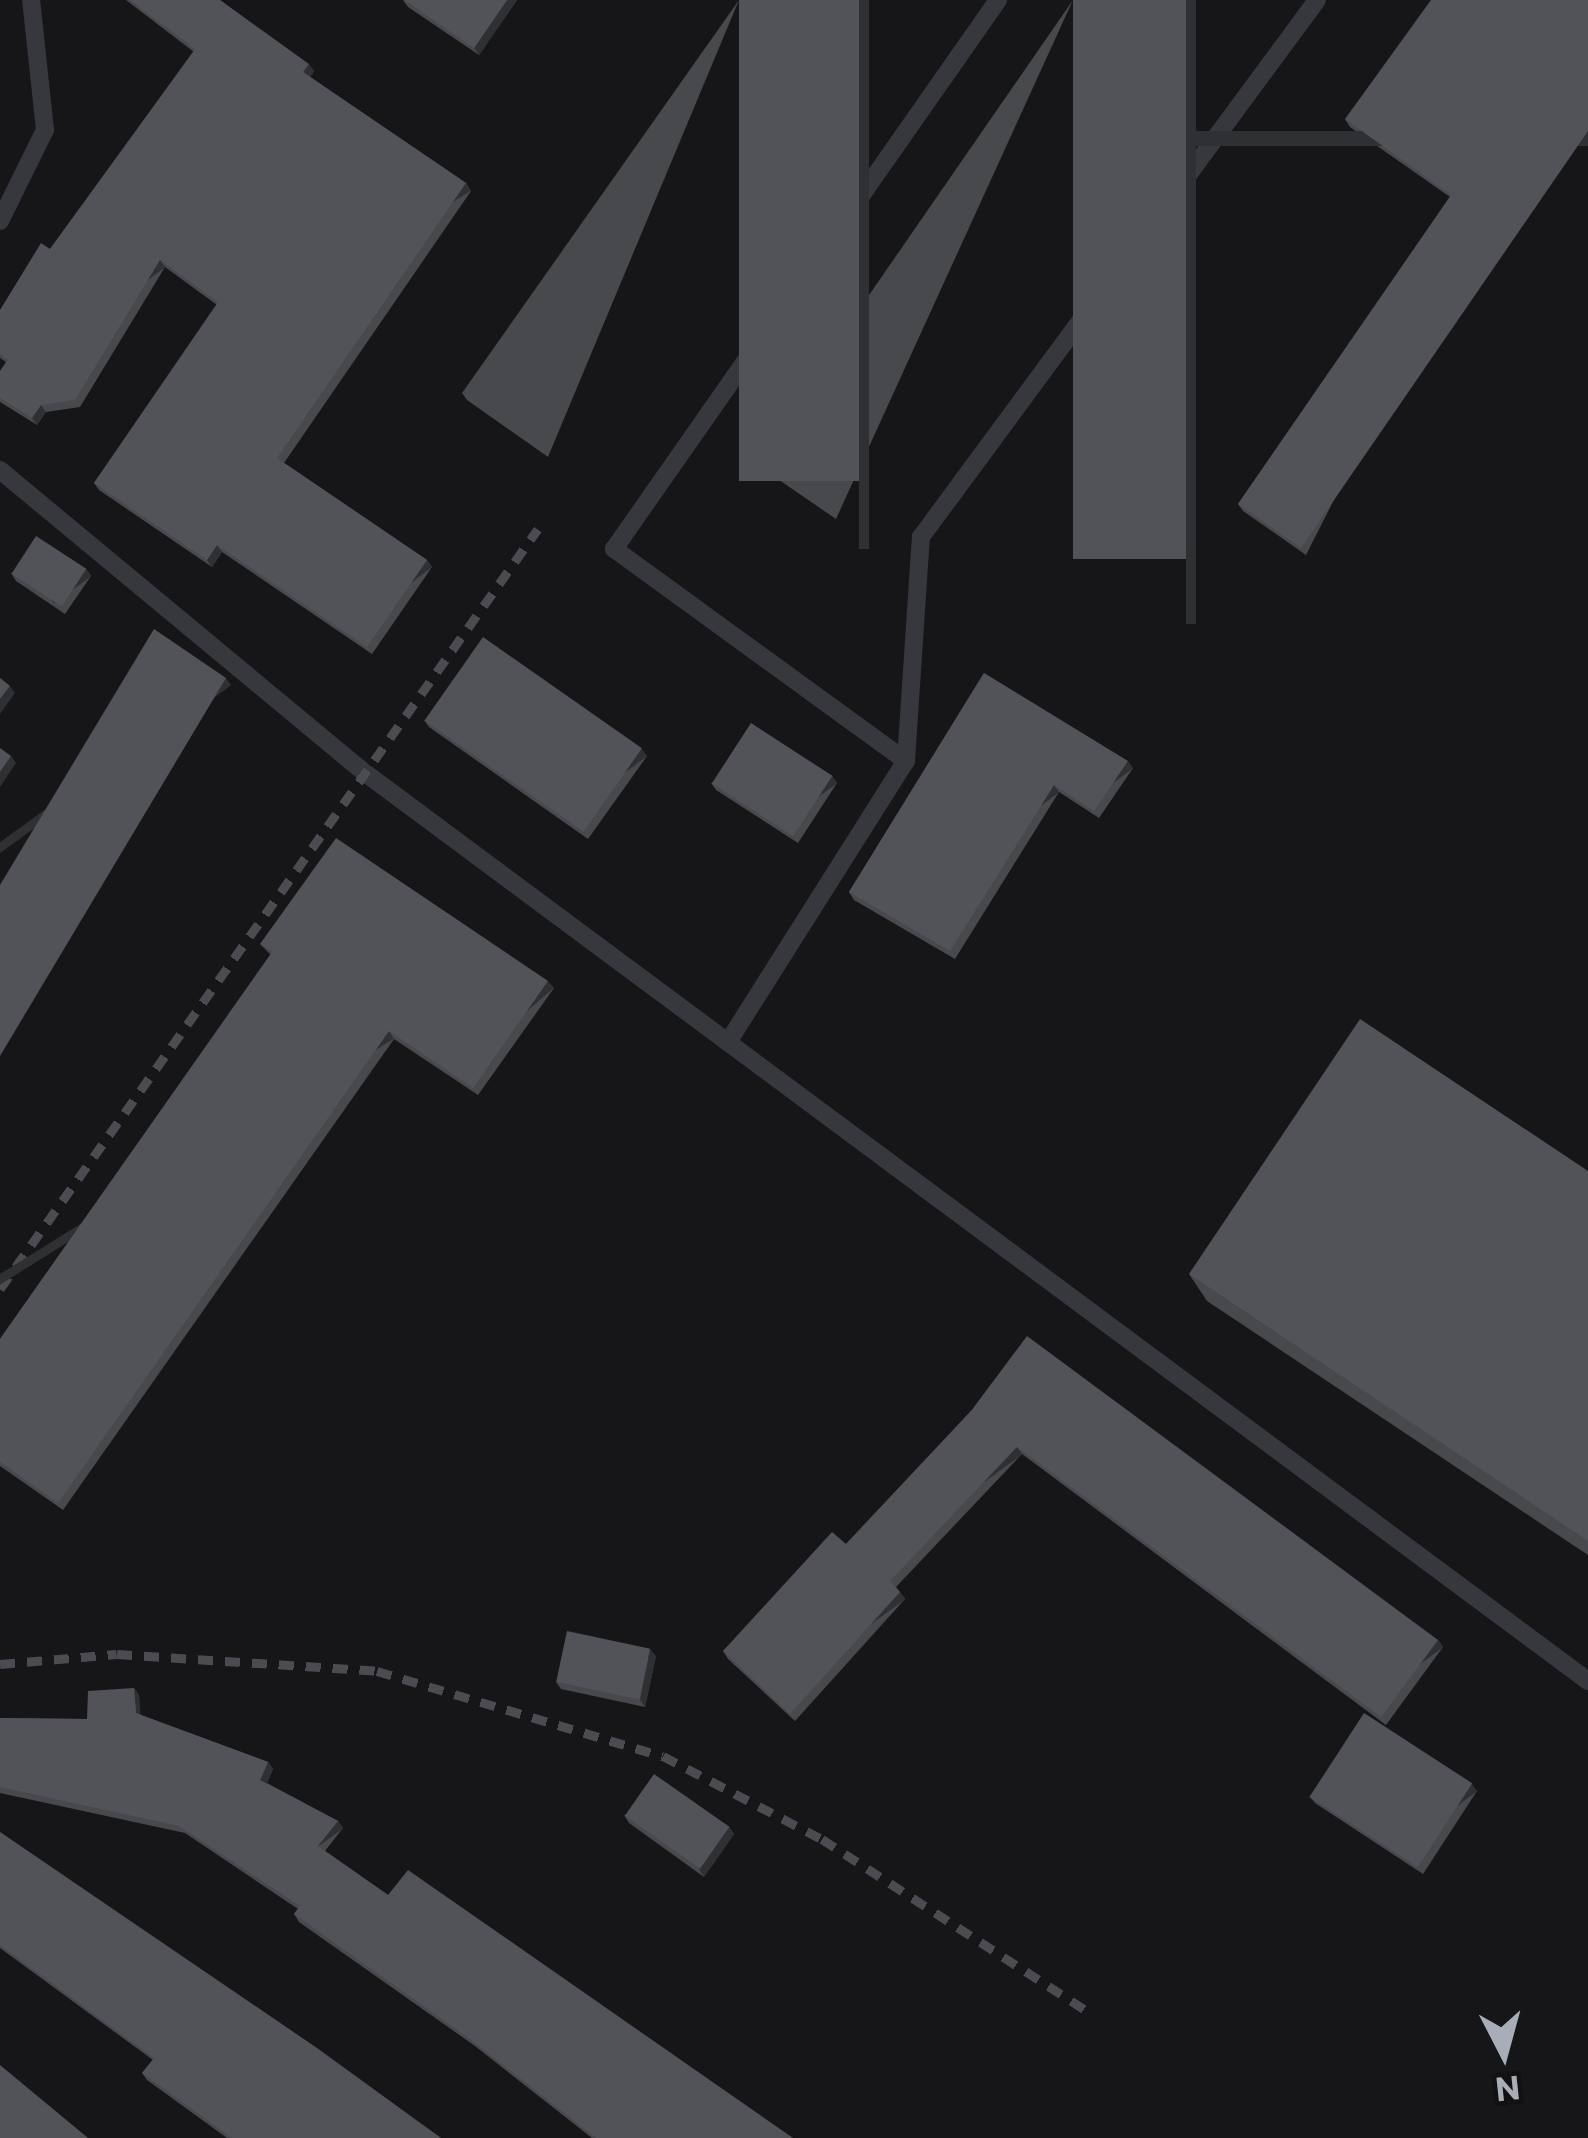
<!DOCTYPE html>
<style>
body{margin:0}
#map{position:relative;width:1588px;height:2138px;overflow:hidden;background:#161618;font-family:Commissioner,sans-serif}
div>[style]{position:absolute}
.service>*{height:18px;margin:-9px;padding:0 9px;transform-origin:9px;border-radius:9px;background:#37383d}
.rail>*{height:9px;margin-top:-4.5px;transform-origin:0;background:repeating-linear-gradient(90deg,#4a4c52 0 15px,transparent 0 27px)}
.wall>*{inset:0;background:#47494d}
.shaded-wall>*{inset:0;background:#2f3033;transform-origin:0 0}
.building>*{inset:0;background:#525359;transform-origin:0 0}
span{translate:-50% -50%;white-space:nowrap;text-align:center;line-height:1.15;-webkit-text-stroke:9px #111113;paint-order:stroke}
.north{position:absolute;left:1444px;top:1994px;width:120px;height:120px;-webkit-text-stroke:9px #111113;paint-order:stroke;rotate:174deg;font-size:33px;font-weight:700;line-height:48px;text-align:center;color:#a8adb8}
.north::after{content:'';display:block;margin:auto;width:42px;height:54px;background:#a8adb8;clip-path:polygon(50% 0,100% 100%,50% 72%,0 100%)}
</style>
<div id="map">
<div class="service">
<i style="left:0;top:221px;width:102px;rotate:-63.7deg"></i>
<i style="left:45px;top:130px;width:131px;rotate:-96.1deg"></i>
<i style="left:0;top:470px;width:478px;rotate:39.7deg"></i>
<i style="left:368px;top:775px;width:1520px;rotate:36.6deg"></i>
<i style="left:906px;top:761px;width:361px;rotate:-144deg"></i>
<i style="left:614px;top:549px;width:670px;rotate:-55.03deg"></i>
<i style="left:730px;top:1039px;width:329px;rotate:-57.7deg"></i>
<i style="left:906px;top:761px;width:225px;rotate:-86.2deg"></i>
<i style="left:921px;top:537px;width:667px;rotate:-53.59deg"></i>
</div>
<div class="rail">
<i style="left:0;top:1289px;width:931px;rotate:-54.71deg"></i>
<i style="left:0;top:1664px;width:117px;rotate:-4.9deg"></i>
<i style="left:117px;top:1654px;width:261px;rotate:3.7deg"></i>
<i style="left:377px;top:1671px;width:298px;rotate:16.6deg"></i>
<i style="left:663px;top:1756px;width:179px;rotate:27.6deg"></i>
<i style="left:822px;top:1839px;width:321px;rotate:33deg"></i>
</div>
<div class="wall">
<i style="clip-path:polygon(126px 0,220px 0,314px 71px,310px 77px,466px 183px,471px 191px,284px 463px,427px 560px,432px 567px,372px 654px,222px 552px,212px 567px,99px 490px,94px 483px,217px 305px,165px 267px,80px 407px,46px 412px,37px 425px,0 402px,0 371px,6px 362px,0 358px,0 310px,50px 249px,194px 52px)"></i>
<i style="clip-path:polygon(403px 0,517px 0,479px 55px,408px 7px)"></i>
<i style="clip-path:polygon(739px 0,548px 457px,467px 400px,462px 393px)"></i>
<i style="clip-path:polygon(1073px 0,836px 519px,760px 467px,755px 460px)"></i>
<i style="clip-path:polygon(1588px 0,1306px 555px,1243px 511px,1238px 504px,1450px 197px,1350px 127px,1345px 119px)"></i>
<i style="clip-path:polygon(86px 569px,91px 576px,65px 614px,16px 581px,11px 573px)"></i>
<i style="clip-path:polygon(984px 673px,1133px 768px,1099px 818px,1059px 792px,955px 959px,854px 900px,849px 892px)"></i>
<i style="clip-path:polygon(424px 720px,647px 756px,588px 839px,429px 727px)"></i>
<i style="clip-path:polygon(832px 776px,837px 783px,798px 843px,716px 790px,711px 783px)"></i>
<i style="clip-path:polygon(260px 944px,554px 988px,478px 1095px,394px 1039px,63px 1510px,0 1466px,0 1339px,271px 955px)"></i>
<i style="clip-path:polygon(1588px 1171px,1588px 1555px,1207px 1301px,1189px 1274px)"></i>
<i style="clip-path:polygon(971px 1411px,1438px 1640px,1443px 1647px,1386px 1725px,1022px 1454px,896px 1587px,905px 1599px,795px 1721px,728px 1659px,723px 1651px,846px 1544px)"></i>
<i style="clip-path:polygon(656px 1656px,645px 1707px,561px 1689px,556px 1682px)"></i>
<i style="clip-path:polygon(134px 1688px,139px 1695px,140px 1715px,268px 1762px,273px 1769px,267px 1783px,338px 1821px,343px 1828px,325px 1851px,388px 1895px,793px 2138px,592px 2138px,475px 2046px,299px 1922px,294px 1914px,298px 1909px,185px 1833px,0 1793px,0 1718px,87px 1719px)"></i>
<i style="clip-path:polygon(1477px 1791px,1423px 1874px,1315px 1803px,1309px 1796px)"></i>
<i style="clip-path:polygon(624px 1815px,729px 1827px,734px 1834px,704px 1877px,629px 1823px)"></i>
<i style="clip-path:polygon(0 1832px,441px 2138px,227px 2138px,147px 2080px,142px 2073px,153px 2060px,0 1948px)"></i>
</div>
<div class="shaded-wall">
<i style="clip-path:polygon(507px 0,517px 0,479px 55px,474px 48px)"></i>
<i style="left:859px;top:0;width:10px;height:549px"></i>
<i style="left:1186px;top:0;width:10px;height:624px"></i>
<i style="clip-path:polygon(309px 64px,314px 71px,308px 79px,303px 72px)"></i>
<i style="left:1588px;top:131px;width:15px;height:506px;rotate:90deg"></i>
<i style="left:466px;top:183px;width:9px;height:334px;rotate:58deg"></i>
<i style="left:160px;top:260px;width:9px;height:164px;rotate:54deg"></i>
<i style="clip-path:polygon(41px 405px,46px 412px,37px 425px,32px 418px)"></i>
<i style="clip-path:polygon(217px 545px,222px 552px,212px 567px,207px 560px)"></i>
<i style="left:427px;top:560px;width:9px;height:106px;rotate:54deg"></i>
<i style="left:86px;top:569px;width:9px;height:46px;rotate:54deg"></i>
<i style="left:226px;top:678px;width:9px;height:440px;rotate:54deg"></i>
<i style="clip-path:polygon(10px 686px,15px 693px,0 714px,0 699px)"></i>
<i style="left:642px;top:749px;width:9px;height:102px;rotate:54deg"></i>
<i style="clip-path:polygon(11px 756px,16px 763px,0 787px,0 772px)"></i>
<i style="left:1128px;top:761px;width:9px;height:60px;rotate:54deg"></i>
<i style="left:832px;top:776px;width:9px;height:72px;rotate:54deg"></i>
<i style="left:1054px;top:785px;width:9px;height:196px;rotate:54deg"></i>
<i style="left:548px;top:981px;width:9px;height:131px;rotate:49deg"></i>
<i style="left:389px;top:1031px;width:9px;height:576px;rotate:58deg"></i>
<i style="left:1017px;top:1447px;width:9px;height:185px;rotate:54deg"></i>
<i style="left:900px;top:1592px;width:9px;height:164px;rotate:54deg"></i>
<i style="left:1438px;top:1640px;width:9px;height:96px;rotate:54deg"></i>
<i style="clip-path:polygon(650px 1649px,656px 1656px,645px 1707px,640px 1700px)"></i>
<i style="clip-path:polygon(134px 1688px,139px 1695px,141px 1720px,136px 1713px)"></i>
<i style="clip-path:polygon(268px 1762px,273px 1769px,265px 1787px,260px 1780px)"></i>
<i style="left:1472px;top:1784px;width:9px;height:98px;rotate:54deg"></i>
<i style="left:338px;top:1821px;width:9px;height:32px;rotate:54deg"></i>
<i style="clip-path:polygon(729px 1827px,734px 1834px,704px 1877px,699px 1869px)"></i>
</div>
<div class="building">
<i style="clip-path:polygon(130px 0,220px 0,309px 64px,303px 72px,466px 183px,277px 458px,427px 560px,367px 647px,217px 545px,207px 560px,94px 483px,218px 302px,160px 260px,75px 400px,41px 405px,32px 418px,0 398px,0 371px,8px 360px,0 354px,0 310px,41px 243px,50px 249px,195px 49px)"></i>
<i style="clip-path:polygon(404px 0,507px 0,474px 48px)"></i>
<i style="left:739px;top:0;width:120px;height:481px"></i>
<i style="left:1073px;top:0;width:113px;height:559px"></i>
<i style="clip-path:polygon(1431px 0,1588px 0,1588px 131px,1301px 548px,1238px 504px,1451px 195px,1345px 119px)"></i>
<i style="left:36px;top:536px;width:60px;height:45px;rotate:33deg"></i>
<i style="clip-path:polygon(154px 629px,226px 678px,0 1056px,0 885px)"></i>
<i style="left:483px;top:637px;width:194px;height:102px;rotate:35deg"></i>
<i style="clip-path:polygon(984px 673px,1128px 761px,1094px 811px,1054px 785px,950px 951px,849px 892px)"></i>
<i style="clip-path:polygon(0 678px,10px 686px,0 699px)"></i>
<i style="left:751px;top:723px;width:97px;height:72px;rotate:33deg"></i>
<i style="clip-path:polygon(0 748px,11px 756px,0 772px)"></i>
<i style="clip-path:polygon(336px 838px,548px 981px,473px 1088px,389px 1031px,58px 1503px,0 1462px,0 1339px,272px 952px,260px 944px)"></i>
<i style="clip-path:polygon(1360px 1019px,1588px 1171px,1588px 1541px,1189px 1274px)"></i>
<i style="clip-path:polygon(1027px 1336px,1438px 1640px,1381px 1717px,1017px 1447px,890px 1581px,900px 1592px,790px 1714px,723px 1651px,832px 1532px,846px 1544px,971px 1411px)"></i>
<i style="left:567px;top:1631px;width:85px;height:52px;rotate:12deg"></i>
<i style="clip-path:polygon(134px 1688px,136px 1713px,268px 1762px,260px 1780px,338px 1821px,318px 1846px,388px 1895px,408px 1870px,793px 2138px,596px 2138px,470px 2039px,294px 1914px,300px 1906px,179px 1826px,0 1787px,0 1718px,87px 1719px,88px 1691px)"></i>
<i style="left:1364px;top:1713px;width:129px;height:100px;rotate:33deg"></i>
<i style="left:654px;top:1774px;width:92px;height:51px;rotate:35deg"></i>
<i style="clip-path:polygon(0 1832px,317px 2048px,441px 2138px,232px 2138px,142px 2073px,154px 2058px,0 1945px)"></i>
<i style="clip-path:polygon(0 2065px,88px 2138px,0 2138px)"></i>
</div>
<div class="north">N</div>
</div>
